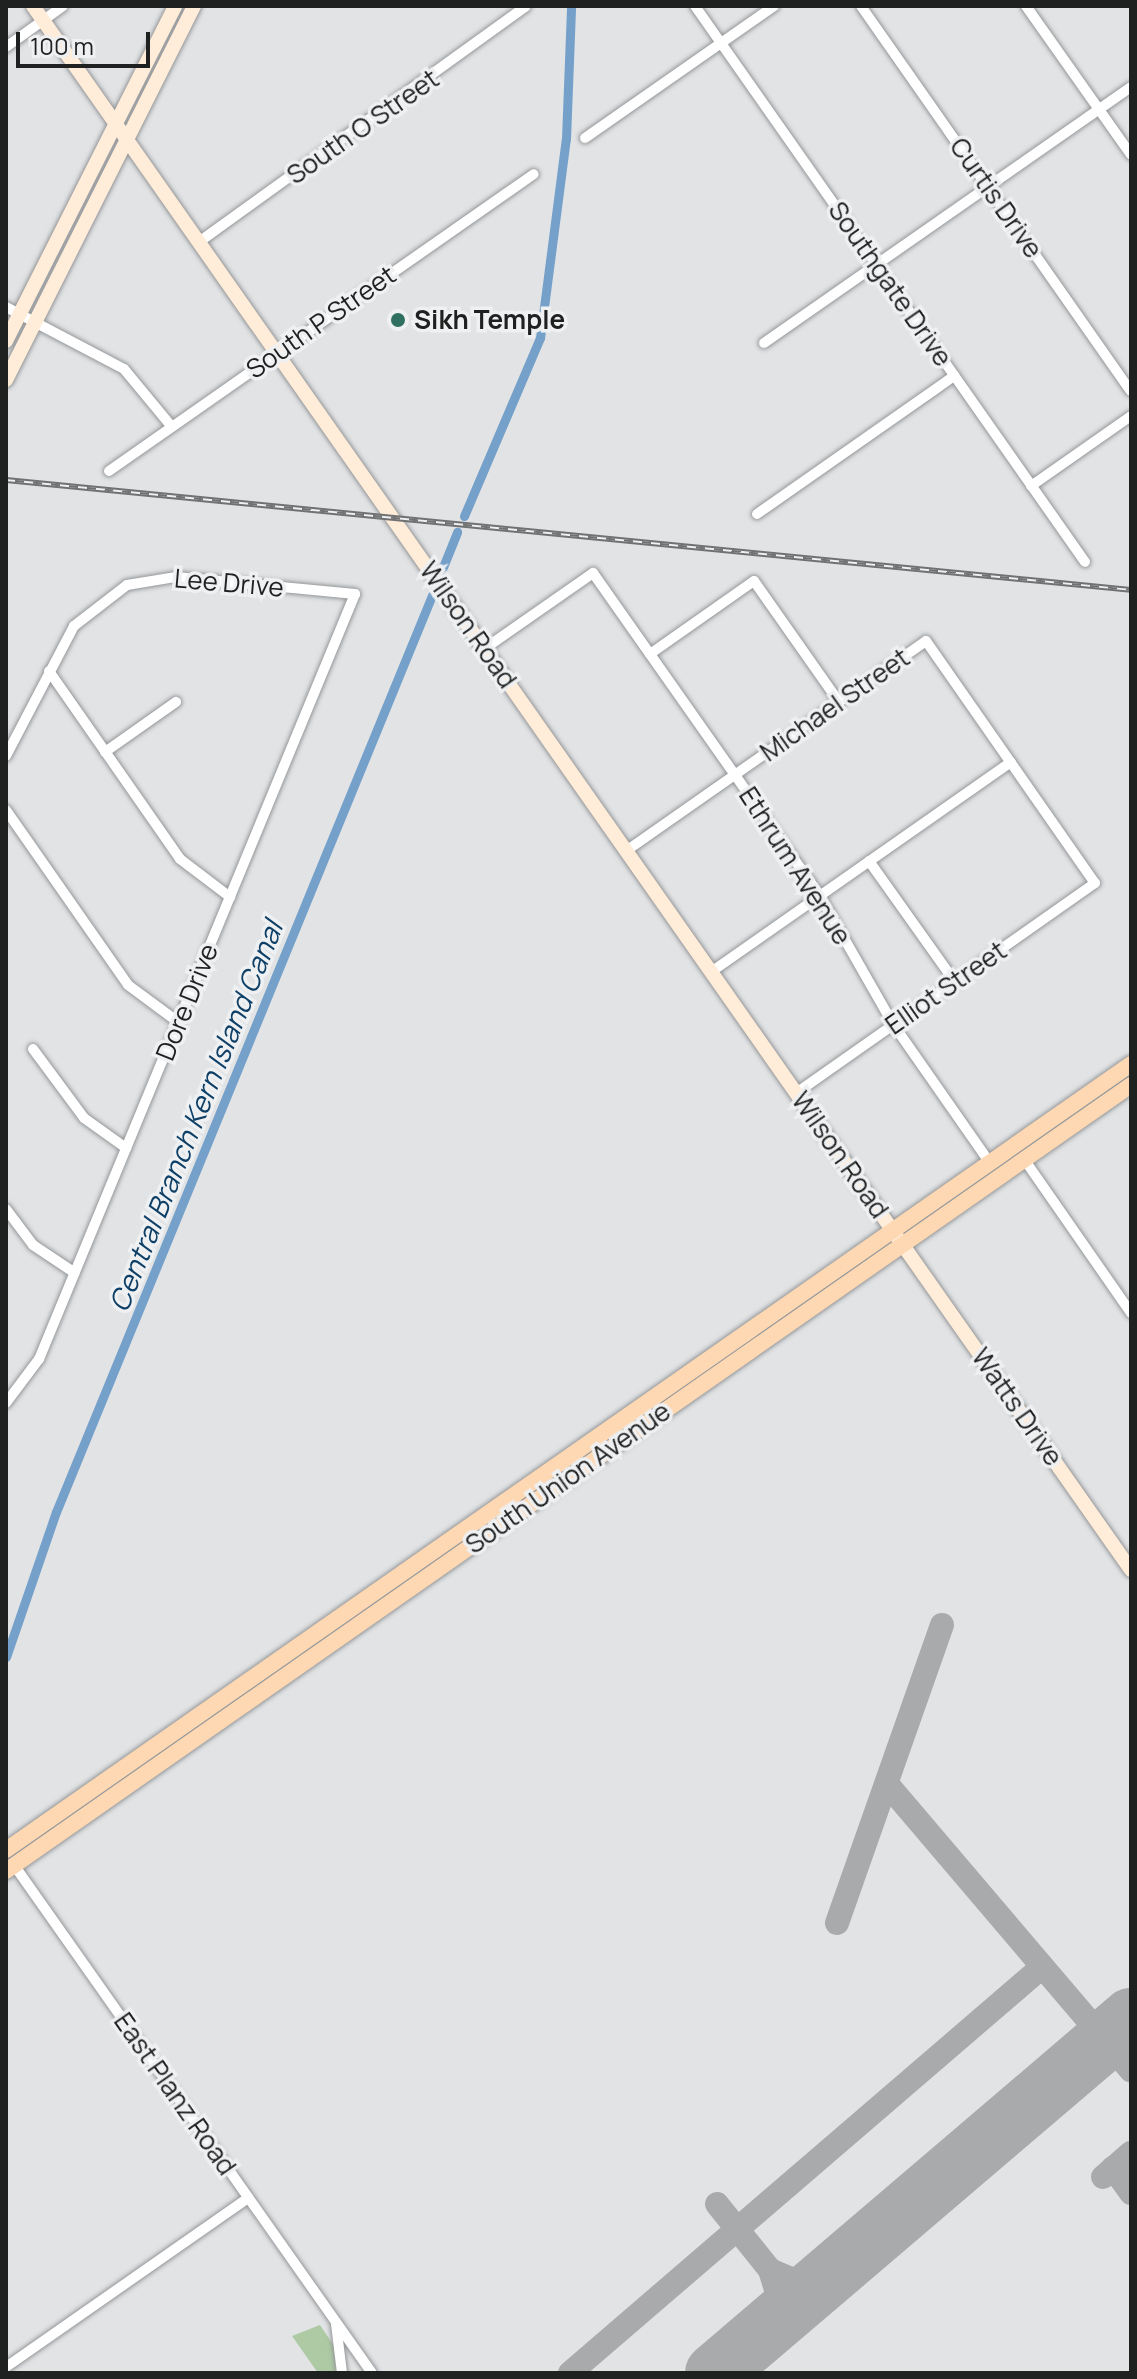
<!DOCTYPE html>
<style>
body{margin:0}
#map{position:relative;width:1137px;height:2379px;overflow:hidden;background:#e1e3e5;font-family:Manrope,sans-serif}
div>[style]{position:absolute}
.green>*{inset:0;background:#adcaa4}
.canal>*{height:9px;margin:-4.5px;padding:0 4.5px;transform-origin:4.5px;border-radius:4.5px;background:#75a0c9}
.taxiway>*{height:24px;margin:-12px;padding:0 12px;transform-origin:12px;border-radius:12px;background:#a8aaac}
.runway>*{height:60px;margin:-30px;padding:0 30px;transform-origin:30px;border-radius:30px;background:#a8aaac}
.roads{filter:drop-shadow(0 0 2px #959799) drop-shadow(0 0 2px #959799)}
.street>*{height:10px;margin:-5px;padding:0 5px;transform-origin:5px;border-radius:5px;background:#fff}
.secondary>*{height:14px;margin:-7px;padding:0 7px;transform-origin:7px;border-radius:7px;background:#ffecd9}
.primary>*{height:16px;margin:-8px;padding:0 8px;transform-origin:8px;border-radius:8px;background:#fed8b3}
.rail>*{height:6px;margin-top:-3px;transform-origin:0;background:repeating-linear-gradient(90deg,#eef0f2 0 9px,#707172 0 18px);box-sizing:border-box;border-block:2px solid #707172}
.dots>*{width:22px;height:22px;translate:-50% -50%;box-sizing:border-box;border:4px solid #eef0f2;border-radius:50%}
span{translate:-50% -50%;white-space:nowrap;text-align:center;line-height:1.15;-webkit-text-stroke:7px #eef0f2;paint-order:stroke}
.street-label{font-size:26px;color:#1f2020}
.poi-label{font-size:26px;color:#1f2020;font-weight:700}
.left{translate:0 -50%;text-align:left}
.water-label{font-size:28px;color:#0e3f66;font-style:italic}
.frame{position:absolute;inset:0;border:8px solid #1f2020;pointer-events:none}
.scale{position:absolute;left:16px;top:32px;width:134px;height:36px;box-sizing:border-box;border:4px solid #1f2020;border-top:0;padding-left:10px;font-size:24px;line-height:28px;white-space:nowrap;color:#1f2020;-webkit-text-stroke:6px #eef0f2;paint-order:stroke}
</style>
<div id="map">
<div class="green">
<i style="clip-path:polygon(320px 2325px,334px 2346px,336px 2373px,318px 2373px,292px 2336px)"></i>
</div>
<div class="canal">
<i style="left:464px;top:516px;width:194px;rotate:-66.9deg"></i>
<i style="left:540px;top:338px;width:201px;rotate:-82.6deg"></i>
<i style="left:566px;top:139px;width:133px;rotate:-87.8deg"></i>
<i style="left:443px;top:567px;width:38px;rotate:-68deg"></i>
<i style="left:6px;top:1657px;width:153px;rotate:-71deg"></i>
<i style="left:56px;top:1512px;width:991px;rotate:-67.7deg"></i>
</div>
<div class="taxiway">
<i style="left:888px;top:1785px;width:375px;rotate:49.6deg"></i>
<i style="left:837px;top:1923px;width:316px;rotate:-70.6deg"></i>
<i style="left:1113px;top:2168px;width:31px;rotate:54deg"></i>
<i style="left:1103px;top:2177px;width:37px;rotate:-41deg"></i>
<i style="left:717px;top:2204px;width:85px;rotate:51.2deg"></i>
<i style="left:770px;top:2270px;width:23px;rotate:23deg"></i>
<i style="left:791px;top:2279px;width:36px;rotate:-2deg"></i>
<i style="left:770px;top:2270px;width:28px;rotate:73deg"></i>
<i style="left:778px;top:2297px;width:29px;rotate:102deg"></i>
<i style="left:570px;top:2373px;width:623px;rotate:-40.7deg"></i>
</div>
<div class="runway">
<i style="left:715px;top:2373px;width:547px;rotate:-40.48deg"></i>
</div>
<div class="roads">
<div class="street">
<i style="left:695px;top:6px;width:679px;rotate:54.95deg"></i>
<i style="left:861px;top:6px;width:470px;rotate:55deg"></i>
<i style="left:1026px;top:6px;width:182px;rotate:54.8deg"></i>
<i style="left:6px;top:47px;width:70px;rotate:-35.7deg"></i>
<i style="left:585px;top:138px;width:231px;rotate:-34.9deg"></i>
<i style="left:199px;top:242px;width:403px;rotate:-35.8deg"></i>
<i style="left:6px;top:307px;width:133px;rotate:27.7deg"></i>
<i style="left:124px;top:369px;width:75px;rotate:50.4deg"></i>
<i style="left:764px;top:343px;width:447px;rotate:-34.9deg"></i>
<i style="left:109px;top:471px;width:518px;rotate:-34.95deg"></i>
<i style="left:1031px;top:486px;width:122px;rotate:-35deg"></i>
<i style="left:757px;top:514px;width:241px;rotate:-35deg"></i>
<i style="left:484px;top:649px;width:133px;rotate:-34.9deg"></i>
<i style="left:593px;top:573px;width:395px;rotate:54.9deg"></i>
<i style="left:820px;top:896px;width:147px;rotate:60.3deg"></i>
<i style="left:893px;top:1024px;width:169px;rotate:55.1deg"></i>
<i style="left:650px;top:654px;width:127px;rotate:-35.1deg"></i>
<i style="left:754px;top:581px;width:148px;rotate:54.9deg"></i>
<i style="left:49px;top:671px;width:229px;rotate:55.1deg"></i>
<i style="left:180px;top:859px;width:63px;rotate:37.2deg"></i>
<i style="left:105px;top:752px;width:87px;rotate:-35.2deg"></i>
<i style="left:6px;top:756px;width:147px;rotate:-62.4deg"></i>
<i style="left:74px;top:626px;width:67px;rotate:-37.7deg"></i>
<i style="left:127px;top:585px;width:50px;rotate:-9.3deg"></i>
<i style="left:176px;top:577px;width:180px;rotate:5.4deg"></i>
<i style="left:355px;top:594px;width:828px;rotate:112.44deg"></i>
<i style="left:39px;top:1359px;width:55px;rotate:126.9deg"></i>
<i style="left:6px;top:810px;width:213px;rotate:55.1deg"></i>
<i style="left:128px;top:985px;width:62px;rotate:36.5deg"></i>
<i style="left:626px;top:851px;width:366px;rotate:-35deg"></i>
<i style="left:926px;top:641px;width:295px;rotate:55.1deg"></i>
<i style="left:1095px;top:883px;width:365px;rotate:144.9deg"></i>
<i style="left:869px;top:861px;width:148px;rotate:54.6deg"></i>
<i style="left:711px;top:972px;width:366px;rotate:-35deg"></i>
<i style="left:33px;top:1049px;width:86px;rotate:53.5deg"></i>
<i style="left:84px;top:1118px;width:52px;rotate:35.5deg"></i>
<i style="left:1024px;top:1159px;width:188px;rotate:55.2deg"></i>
<i style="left:6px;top:1209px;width:45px;rotate:53.1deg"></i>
<i style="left:33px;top:1245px;width:50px;rotate:33.7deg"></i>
<i style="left:14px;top:1865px;width:621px;rotate:54.83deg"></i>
<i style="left:336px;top:2324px;width:49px;rotate:83deg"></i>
<i style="left:6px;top:2367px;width:295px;rotate:-34.9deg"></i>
</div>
<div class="secondary">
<i style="left:33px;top:6px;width:1911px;rotate:54.93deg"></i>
<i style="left:6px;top:341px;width:375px;rotate:-63.2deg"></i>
<i style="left:6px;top:380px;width:419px;rotate:-63.3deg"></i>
</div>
<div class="primary">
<i style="left:6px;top:1850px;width:1372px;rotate:-34.94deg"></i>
<i style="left:6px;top:1871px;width:1372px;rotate:-34.94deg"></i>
</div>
</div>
<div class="rail">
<i style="left:6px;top:480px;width:1130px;rotate:5.58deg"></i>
</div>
<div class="dots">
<i style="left:398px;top:320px;background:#307060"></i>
</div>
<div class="street-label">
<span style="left:363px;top:127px;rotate:-35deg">South O Street</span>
<span style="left:996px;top:198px;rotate:55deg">Curtis Drive</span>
<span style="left:890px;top:284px;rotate:55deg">Southgate Drive</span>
<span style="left:321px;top:322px;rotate:-35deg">South P Street</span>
<span style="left:229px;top:583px;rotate:5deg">Lee Drive</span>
<span style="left:468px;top:625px;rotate:55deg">Wilson Road</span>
<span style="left:835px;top:705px;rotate:-35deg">Michael Street</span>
<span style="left:795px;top:866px;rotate:57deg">Ethrum Avenue</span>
<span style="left:946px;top:988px;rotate:-35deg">Elliot Street</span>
<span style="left:187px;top:1002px;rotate:-68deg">Dore Drive</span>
<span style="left:840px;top:1155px;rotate:55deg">Wilson Road</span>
<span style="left:1017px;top:1407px;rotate:55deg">Watts Drive</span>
<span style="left:568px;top:1478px;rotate:-35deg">South Union Avenue</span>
<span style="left:175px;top:2094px;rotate:55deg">East Planz Road</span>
</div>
<div class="poi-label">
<span class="left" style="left:414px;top:320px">Sikh Temple</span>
</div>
<div class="water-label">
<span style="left:195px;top:1116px;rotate:-68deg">Central Branch Kern Island Canal</span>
</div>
<div class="frame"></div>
<div class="scale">100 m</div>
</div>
